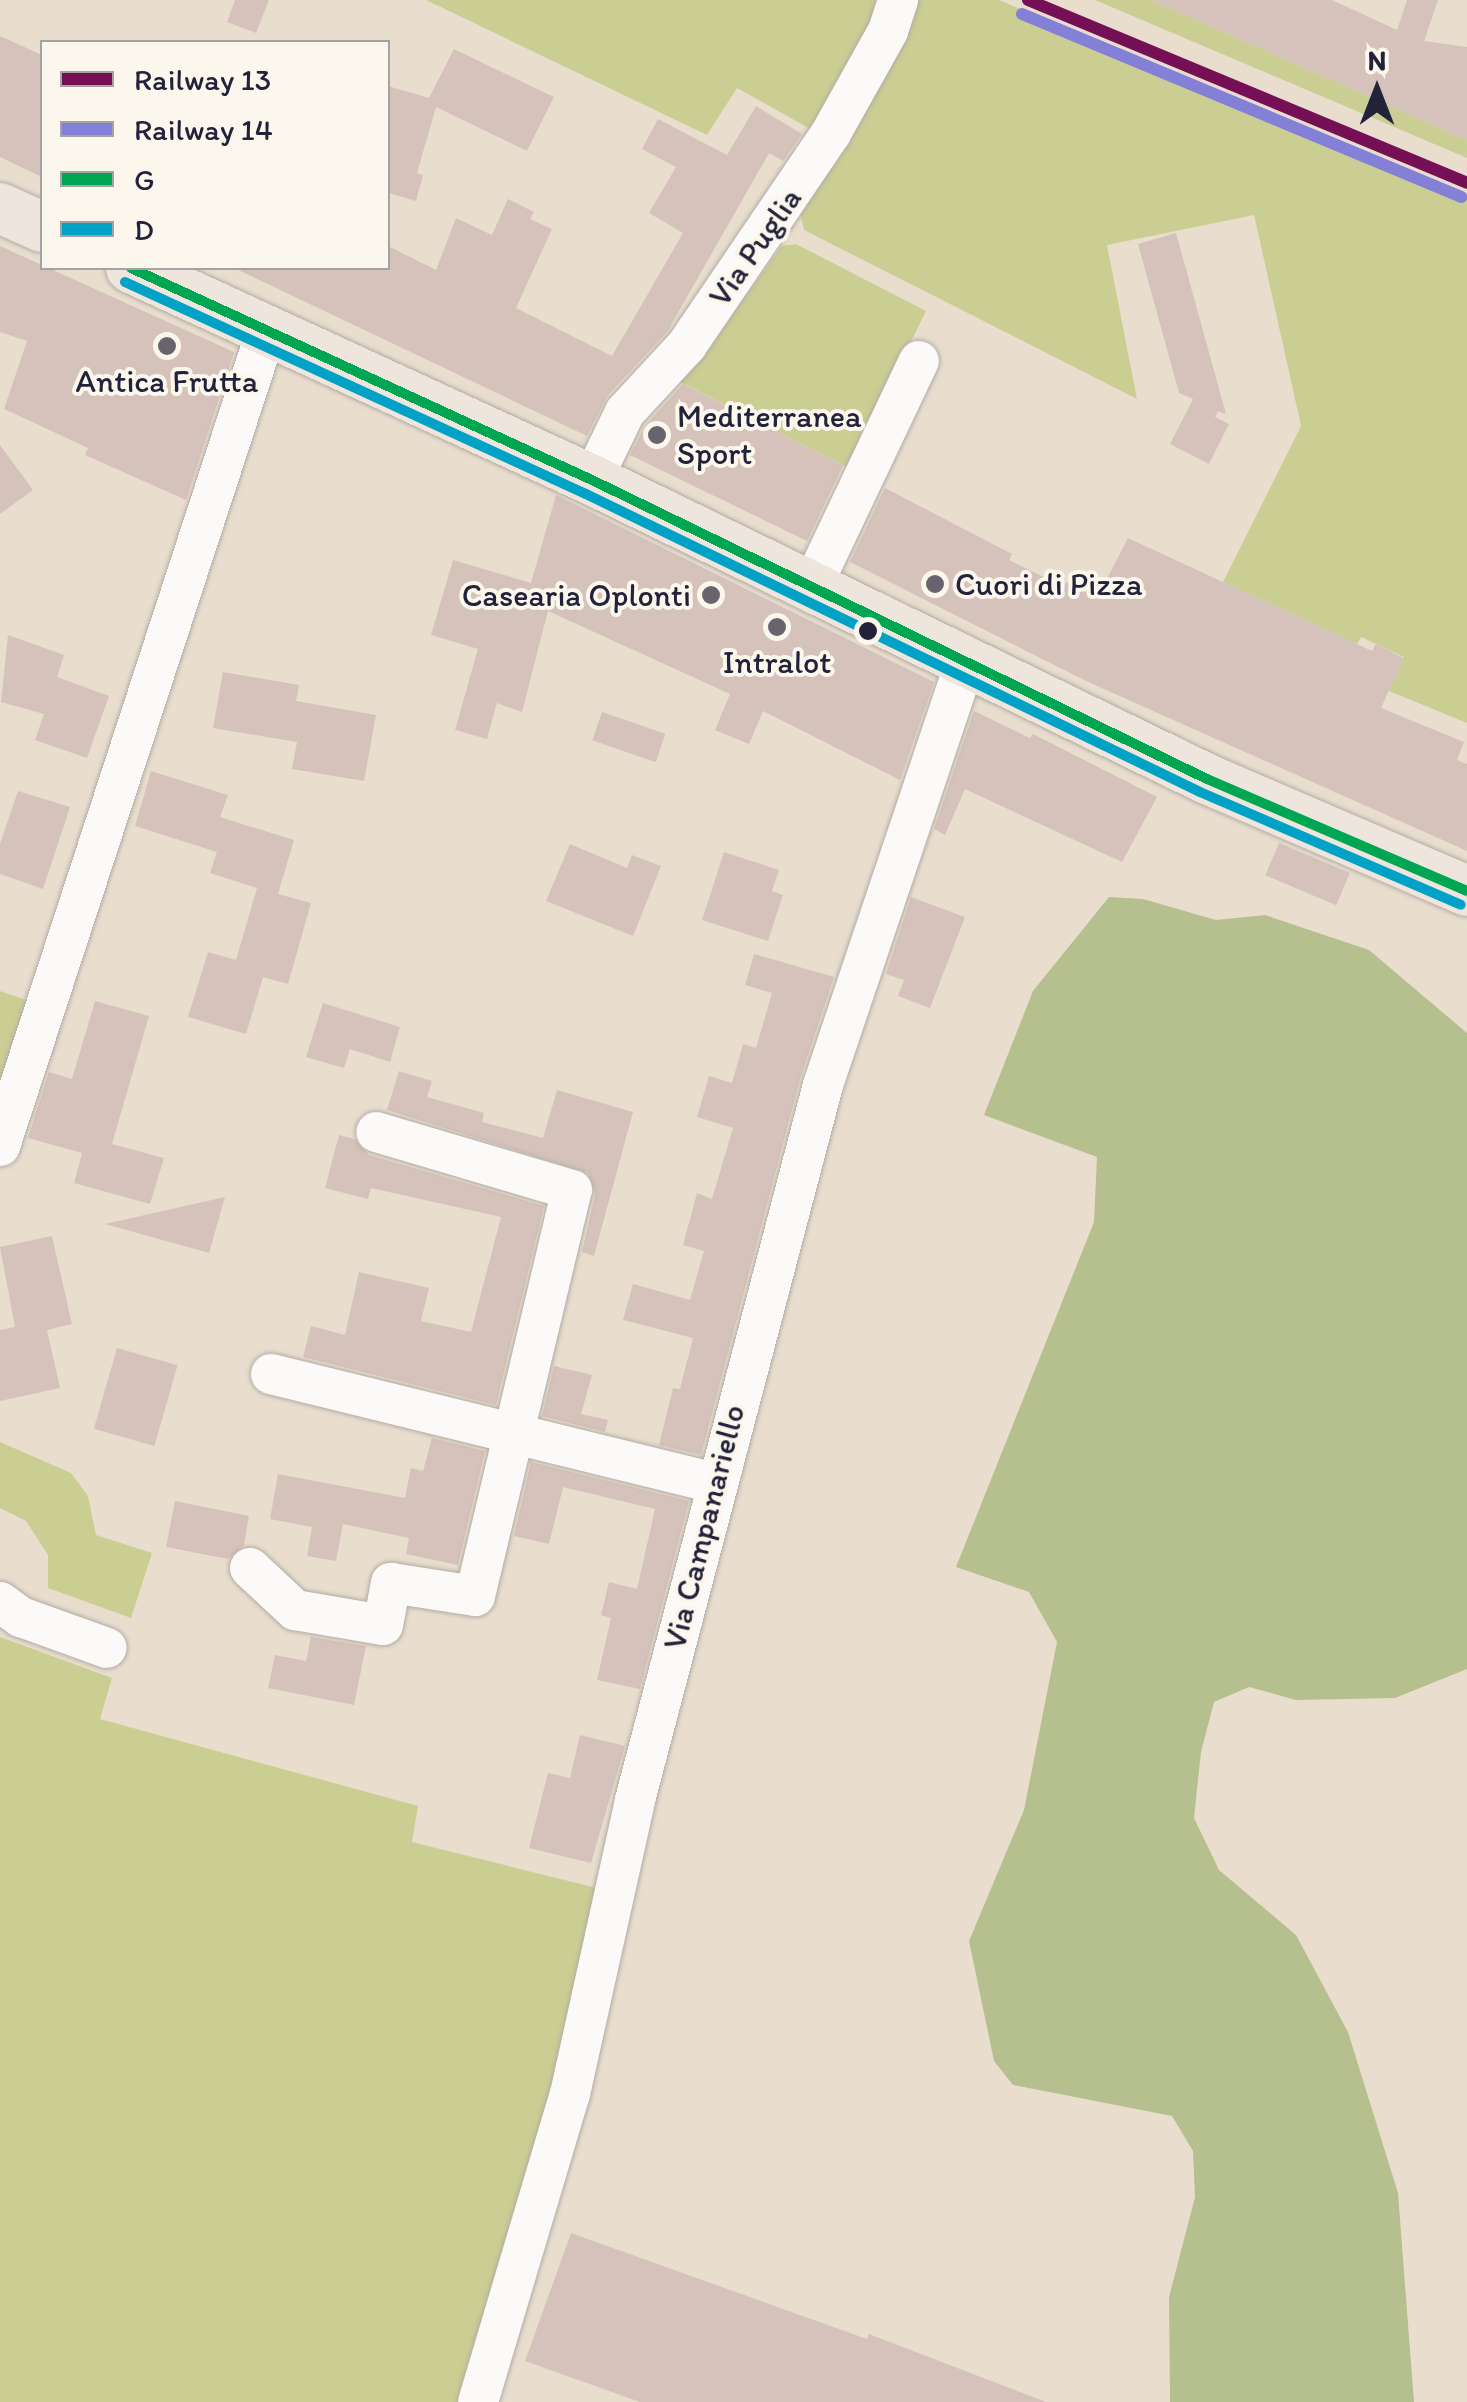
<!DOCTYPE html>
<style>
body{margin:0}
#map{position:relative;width:1467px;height:2402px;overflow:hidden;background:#e9dece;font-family:Itim,sans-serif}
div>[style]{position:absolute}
.green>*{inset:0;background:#cbce93}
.forest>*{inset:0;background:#b6bf8e}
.building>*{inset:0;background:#d5c2ba;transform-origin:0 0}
.roads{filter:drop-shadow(0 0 2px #b3aca5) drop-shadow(0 0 2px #b3aca5)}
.minor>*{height:40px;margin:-20px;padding:0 20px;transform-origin:20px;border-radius:20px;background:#fcfaf8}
.major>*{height:50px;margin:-25px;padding:0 25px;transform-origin:25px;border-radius:25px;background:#eee5dc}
.bus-1>*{height:10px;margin:-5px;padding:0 5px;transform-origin:5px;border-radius:5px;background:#00a651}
.bus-2>*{height:10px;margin:-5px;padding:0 5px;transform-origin:5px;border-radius:5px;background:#02a2c7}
.rail-1>*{height:12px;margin:-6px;padding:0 6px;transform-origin:6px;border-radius:6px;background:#751056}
.rail-2>*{height:12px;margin:-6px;padding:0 6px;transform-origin:6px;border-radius:6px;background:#8480d7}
.dots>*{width:28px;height:28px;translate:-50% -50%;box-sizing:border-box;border:5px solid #fbf7ec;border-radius:50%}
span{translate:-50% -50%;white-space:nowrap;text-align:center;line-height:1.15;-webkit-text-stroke:8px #fbf7ec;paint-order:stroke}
.street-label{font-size:32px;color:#22223b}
.poi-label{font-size:32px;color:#22223b}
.left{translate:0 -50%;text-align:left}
.right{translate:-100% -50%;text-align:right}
.legend{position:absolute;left:40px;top:40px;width:350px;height:230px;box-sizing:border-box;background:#fbf7ec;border:2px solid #a4a2a5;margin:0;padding:12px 18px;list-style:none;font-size:30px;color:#22223b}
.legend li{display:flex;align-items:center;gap:20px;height:50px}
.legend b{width:50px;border:2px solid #a4a2a5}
.north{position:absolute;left:1327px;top:40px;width:100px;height:100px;-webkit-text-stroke:8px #fbf7ec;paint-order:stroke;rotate:0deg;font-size:28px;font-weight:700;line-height:40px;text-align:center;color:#22223b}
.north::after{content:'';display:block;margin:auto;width:35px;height:45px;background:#22223b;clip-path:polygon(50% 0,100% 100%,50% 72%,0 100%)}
</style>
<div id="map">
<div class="green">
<i style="clip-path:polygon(426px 0,888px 0,821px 135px,737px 88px,707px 135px)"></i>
<i style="clip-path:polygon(910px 0,999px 0,1467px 198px,1467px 723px,1389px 691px,1404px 657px,1361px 637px,1357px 644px,1223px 582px,1301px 426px,1254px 215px,1107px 245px,1137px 399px,804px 230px,800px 213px)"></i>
<i style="clip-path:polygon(1095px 0,1151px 0,1467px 140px,1467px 158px)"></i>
<i style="clip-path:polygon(796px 244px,926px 311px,849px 468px,674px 379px,710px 345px,782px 246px)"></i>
<i style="clip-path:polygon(0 991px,32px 1002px,0 1103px)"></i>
<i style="clip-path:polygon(0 1442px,71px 1473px,88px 1496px,96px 1535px,152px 1553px,131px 1618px,48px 1588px,48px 1555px,26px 1521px,0 1508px)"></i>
<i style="clip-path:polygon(0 1637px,112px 1678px,100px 1719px,418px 1806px,412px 1842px,605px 1890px,570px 2042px,463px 2402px,0 2402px)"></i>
</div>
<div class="forest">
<i style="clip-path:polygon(1109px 897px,1143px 899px,1216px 920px,1265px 915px,1369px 950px,1467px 1033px,1467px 1669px,1395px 1698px,1296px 1700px,1249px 1687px,1214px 1702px,1201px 1752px,1194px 1818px,1219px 1870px,1296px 1935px,1348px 2032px,1398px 2193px,1414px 2402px,1170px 2402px,1169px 2297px,1195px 2197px,1193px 2151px,1172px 2116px,1013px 2085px,994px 2061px,969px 1941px,1024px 1810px,1057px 1642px,1029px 1592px,956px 1567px,1094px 1222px,1097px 1157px,984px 1115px,1033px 991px)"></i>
</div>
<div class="building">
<i style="clip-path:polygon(235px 0,269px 0,256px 33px,227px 22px)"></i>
<i style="clip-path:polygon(1151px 0,1332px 0,1397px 30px,1407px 0,1438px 0,1424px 41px,1467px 47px,1467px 140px)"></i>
<i style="clip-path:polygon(0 36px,42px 55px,42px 177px,0 157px)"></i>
<i style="clip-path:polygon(454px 49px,554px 97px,527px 151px,436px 107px,417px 173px,423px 175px,416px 201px,388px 193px,388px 86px,429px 98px)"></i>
<i style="clip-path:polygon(756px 106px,802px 134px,783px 161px,769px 153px,667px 332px,607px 396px,587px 436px,234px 268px,388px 268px,388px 246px,436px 270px,456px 218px,492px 235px,508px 199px,534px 212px,530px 219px,552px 229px,516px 308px,612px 356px,683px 233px,649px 213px,676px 167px,642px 149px,658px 119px,727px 155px)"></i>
<i style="clip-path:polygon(1176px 233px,1226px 414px,1218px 411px,1215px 417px,1229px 424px,1209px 464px,1170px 444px,1193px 399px,1179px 393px,1138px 244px)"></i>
<i style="clip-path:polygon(0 246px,234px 352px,186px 500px,85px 455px,88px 448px,4px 409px,27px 341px,0 332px)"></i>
<i style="clip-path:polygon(683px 384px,843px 465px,807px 541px,630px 455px,645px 426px)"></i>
<i style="clip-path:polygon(0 445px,33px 490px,0 514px)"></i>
<i style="clip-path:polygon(885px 488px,1012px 554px,1009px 560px,1064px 587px,1066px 582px,1097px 598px,1128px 538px,1372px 651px,1376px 644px,1404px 658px,1381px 708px,1464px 742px,1457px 760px,1467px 764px,1467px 851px,1086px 681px,850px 562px)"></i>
<i style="clip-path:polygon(556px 495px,934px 682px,900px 780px,763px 711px,749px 744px,715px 730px,730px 694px,548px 611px,522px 712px,497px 703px,487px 739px,455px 730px,478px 649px,431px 635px,453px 560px,531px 583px)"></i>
<i style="clip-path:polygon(8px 635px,64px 655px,57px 677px,109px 696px,87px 758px,35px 740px,44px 714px,1px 702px)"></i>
<i style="clip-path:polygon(223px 672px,299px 685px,296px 701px,376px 715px,364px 781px,292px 769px,297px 742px,213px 728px)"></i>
<i style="clip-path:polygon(974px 711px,1030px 738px,1033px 734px,1157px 797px,1122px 862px,965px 789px,945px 835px,934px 829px)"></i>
<i style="left:602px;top:712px;width:67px;height:30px;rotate:19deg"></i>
<i style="clip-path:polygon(151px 771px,228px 795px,220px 817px,294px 840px,278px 894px,311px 903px,288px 984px,263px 977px,246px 1034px,188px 1017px,208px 952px,236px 960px,257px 888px,210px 873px,217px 852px,135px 826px)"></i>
<i style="clip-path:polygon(18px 791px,70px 807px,43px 889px,0 874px,0 844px)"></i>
<i style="left:1279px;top:843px;width:77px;height:35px;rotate:23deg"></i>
<i style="clip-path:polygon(570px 844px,627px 868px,632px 855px,661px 866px,633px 936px,546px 901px)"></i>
<i style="clip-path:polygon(724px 852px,779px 870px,772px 891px,783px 895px,768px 941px,702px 920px)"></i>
<i style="clip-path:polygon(911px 897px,965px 917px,930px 1008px,898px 996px,904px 980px,886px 974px)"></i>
<i style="clip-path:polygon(754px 954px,834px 977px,800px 1079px,701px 1455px,659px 1445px,673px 1388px,680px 1389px,693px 1338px,623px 1320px,633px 1284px,690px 1300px,704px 1251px,683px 1245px,697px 1193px,712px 1199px,733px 1128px,697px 1117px,709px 1076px,732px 1083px,743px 1044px,756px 1048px,772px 993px,745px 985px)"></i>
<i style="clip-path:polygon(95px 1001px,149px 1016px,112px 1144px,164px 1158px,150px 1204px,74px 1183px,82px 1153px,28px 1138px,49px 1072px,72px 1079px)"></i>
<i style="clip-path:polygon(323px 1003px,400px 1027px,390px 1062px,350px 1049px,344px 1068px,306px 1057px)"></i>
<i style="clip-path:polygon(399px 1071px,432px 1081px,427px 1097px,484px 1113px,482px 1122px,543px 1138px,557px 1090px,633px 1112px,594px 1256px,582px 1252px,595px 1195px,588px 1173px,387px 1110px)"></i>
<i style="clip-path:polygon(339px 1135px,354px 1139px,369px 1155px,544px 1206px,496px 1405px,303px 1357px,311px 1326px,345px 1335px,359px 1272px,429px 1288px,421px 1321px,471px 1332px,501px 1217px,371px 1188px,368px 1199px,325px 1188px)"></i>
<i style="clip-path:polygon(225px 1197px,209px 1253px,105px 1224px)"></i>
<i style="clip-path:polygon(52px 1236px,72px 1324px,47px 1330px,60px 1388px,0 1401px,0 1330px,15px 1327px,0 1247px)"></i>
<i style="left:117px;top:1348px;width:63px;height:84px;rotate:16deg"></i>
<i style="clip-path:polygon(554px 1366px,592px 1375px,581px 1414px,608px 1420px,605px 1432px,542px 1416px)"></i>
<i style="clip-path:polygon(432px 1438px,485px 1451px,458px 1565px,406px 1554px,409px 1538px,343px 1524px,336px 1561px,307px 1556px,312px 1527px,270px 1519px,278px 1474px,405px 1498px,411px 1468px,423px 1471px)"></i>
<i style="clip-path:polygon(531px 1462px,689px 1501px,640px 1689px,597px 1680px,611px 1618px,601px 1615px,609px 1582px,637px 1589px,655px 1509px,563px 1487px,549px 1544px,514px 1536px)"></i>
<i style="clip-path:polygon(175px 1501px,249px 1516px,244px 1545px,228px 1559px,166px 1547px)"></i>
<i style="clip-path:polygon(311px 1637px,366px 1646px,354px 1705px,268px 1688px,275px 1655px,306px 1661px)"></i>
<i style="clip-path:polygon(580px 1735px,625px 1746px,591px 1863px,529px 1848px,548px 1773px,570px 1778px)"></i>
<i style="clip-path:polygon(571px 2233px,867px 2339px,869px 2334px,1046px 2402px,640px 2402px,525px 2361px)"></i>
</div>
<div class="roads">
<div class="minor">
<i style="left:592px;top:480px;width:76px;rotate:-64.1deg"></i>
<i style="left:625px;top:412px;width:91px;rotate:-47.2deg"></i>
<i style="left:687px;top:345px;width:256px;rotate:-55.8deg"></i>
<i style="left:831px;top:133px;width:117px;rotate:-60.8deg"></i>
<i style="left:888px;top:31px;width:33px;rotate:-72deg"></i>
<i style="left:812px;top:586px;width:249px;rotate:-64.6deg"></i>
<i style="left:0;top:1146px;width:860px;rotate:-71.9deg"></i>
<i style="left:271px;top:1374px;width:457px;rotate:13.8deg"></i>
<i style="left:250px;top:1568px;width:62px;rotate:43deg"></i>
<i style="left:295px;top:1610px;width:89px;rotate:9.7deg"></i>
<i style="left:383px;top:1625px;width:43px;rotate:-79.2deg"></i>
<i style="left:391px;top:1583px;width:85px;rotate:8.8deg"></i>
<i style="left:475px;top:1596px;width:417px;rotate:-76.6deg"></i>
<i style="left:572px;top:1190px;width:204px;rotate:-163.5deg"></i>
<i style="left:0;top:1602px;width:26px;rotate:36deg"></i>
<i style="left:21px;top:1617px;width:91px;rotate:19.8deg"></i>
<i style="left:478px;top:2402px;width:321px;rotate:-73.4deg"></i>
<i style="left:570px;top:2094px;width:301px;rotate:-77.5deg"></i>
<i style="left:635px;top:1800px;width:739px;rotate:-75.27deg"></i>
<i style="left:823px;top:1085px;width:445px;rotate:-71.4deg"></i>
</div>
<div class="major">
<i style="left:0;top:208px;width:46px;rotate:24.3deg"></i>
<i style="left:131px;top:268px;width:507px;rotate:24.7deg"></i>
<i style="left:592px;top:480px;width:684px;rotate:25.93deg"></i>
<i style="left:1207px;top:779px;width:283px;rotate:23.3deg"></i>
</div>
</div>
<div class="bus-1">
<i style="left:131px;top:268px;width:507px;rotate:24.7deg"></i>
<i style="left:592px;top:480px;width:684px;rotate:25.93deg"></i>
<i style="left:1207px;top:779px;width:283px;rotate:23.3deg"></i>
</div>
<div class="bus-2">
<i style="left:125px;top:282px;width:507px;rotate:24.7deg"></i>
<i style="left:586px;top:494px;width:682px;rotate:25.89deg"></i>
<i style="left:1200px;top:792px;width:284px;rotate:23.4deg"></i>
</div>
<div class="rail-1">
<i style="left:1028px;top:0;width:476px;rotate:22.6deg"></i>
</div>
<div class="rail-2">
<i style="left:1022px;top:14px;width:476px;rotate:22.6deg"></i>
</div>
<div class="dots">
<i style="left:167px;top:346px;background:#68646e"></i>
<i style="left:657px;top:435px;background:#68646e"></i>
<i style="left:935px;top:584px;background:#68646e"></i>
<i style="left:711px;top:595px;background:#68646e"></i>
<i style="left:777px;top:627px;background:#68646e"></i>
<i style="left:868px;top:631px;background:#22223b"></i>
</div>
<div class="street-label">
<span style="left:755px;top:247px;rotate:-55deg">Via Puglia</span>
<span style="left:704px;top:1527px;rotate:-76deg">Via Campanariello</span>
</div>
<div class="poi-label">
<span style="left:167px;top:381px">Antica Frutta</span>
<span class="left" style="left:677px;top:435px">Mediterranea<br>Sport</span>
<span class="left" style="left:955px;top:584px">Cuori di Pizza</span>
<span class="right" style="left:691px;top:595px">Casearia Oplonti</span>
<span style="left:777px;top:662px">Intralot</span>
</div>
<ul class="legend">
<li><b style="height:12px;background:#751056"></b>Railway 13</li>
<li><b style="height:12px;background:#8480d7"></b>Railway 14</li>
<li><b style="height:12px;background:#00a651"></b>G</li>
<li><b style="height:12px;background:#02a2c7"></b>D</li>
</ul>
<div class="north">N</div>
</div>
